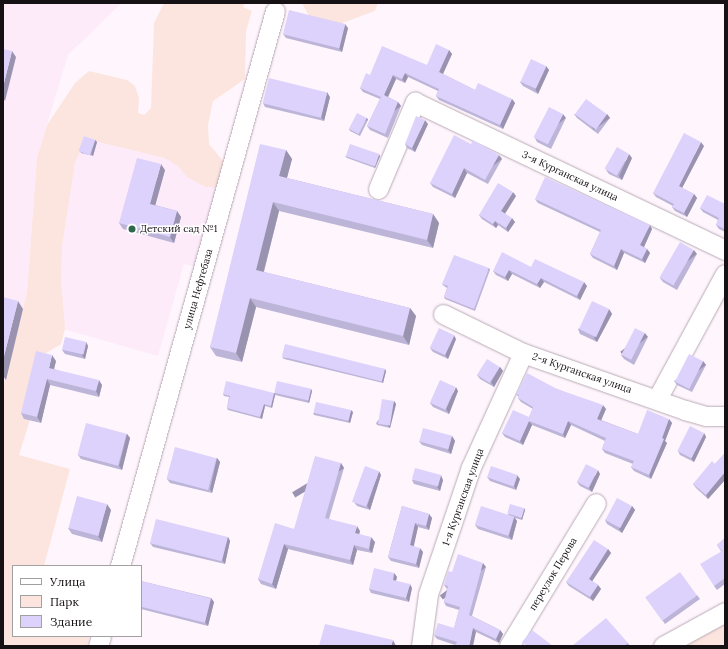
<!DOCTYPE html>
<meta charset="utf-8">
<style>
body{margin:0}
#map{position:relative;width:728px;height:649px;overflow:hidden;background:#fff6fd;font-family:Lora,serif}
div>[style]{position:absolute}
.built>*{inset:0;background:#fdebfa}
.green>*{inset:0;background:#fce5de}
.roads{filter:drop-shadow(0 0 1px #b9aab6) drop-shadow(0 0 1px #b9aab6)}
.minor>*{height:19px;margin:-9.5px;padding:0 9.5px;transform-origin:9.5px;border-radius:9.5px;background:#fff}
.wall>*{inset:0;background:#bdb5d8}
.shaded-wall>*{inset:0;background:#9a93b0;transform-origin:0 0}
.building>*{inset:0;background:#dcd2fb;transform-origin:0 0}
.dots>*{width:11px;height:11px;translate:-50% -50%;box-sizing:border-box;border:2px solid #fff;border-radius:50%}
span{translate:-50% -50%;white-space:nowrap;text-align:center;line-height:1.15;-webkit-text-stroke:3px #fff;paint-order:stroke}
.street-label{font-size:10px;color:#161115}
.poi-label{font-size:10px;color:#161115}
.left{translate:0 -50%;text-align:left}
.frame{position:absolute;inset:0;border:4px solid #161115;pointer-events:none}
.legend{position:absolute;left:12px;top:565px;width:130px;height:72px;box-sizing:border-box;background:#fff;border:1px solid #a2a0a1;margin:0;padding:5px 7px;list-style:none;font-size:12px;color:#161115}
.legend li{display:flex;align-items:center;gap:8px;height:20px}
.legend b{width:20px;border:1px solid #a2a0a1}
</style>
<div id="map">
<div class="built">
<i style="clip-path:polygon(3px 3px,122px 3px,68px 55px,37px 158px,27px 292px,3px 389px)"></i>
<i style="clip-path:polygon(73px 120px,224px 162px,195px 267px,184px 264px,158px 356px,32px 320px)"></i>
</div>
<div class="green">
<i style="clip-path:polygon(164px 3px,245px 3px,243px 7px,252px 11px,246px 31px,245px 79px,213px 101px,208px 125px,209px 144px,224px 162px,217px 187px,206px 187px,187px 177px,178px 166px,165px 158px,86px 139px,75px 162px,62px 246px,61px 281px,65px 329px,61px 344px,40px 357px,25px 419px,30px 420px,19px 455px,70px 469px,44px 566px,13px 566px,13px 636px,89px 636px,87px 646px,3px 646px,3px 388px,27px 292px,37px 158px,47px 125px,75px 83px,89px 71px,127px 80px,135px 86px,139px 98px,138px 113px,144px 115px,151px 108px,154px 23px)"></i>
<i style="clip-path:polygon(302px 3px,378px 3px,375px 11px,337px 25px,310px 18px)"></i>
<i style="clip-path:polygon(725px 621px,725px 646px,688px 646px,709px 628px)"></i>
</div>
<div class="roads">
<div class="minor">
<i style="left:378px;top:189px;width:95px;rotate:-67deg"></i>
<i style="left:415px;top:102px;width:344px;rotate:25.5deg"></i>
<i style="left:443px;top:314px;width:89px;rotate:26deg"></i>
<i style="left:523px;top:353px;width:172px;rotate:19.4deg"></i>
<i style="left:685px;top:410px;width:22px;rotate:16deg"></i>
<i style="left:706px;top:416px;width:19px"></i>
<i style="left:657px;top:399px;width:142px;rotate:-61.5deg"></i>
<i style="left:120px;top:566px;width:576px;rotate:-74.4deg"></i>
<i style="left:98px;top:646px;width:10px;rotate:-73deg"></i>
<i style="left:421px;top:646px;width:52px;rotate:-82.3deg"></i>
<i style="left:428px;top:594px;width:134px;rotate:-71.3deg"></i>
<i style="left:471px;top:467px;width:125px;rotate:-65.5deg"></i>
<i style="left:509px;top:646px;width:167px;rotate:-58.7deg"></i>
<i style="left:663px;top:646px;width:71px;rotate:-28.7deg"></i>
</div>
</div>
<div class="wall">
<i style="clip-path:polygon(348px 28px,342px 52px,286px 38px,283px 34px)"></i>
<i style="clip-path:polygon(449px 50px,452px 54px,443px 74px,475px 90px,512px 99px,515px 103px,503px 129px,439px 100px,436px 96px,438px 91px,408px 77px,405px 83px,396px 79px,388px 97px,398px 102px,401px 106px,388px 138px,370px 130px,367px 126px,380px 99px,363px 92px,360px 88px,370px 75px,427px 65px)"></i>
<i style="clip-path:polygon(546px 66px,549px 70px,538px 94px,523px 86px,520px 82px)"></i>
<i style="clip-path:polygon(330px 97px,324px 121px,265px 107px,263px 103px)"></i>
<i style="clip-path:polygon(574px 114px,607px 114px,610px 118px,598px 134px,577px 118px)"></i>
<i style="clip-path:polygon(367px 118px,368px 120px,360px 136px,350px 131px,349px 129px)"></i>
<i style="clip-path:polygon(566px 118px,551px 149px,537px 142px,535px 138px)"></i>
<i style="clip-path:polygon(428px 124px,415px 152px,407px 148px,405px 144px)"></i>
<i style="clip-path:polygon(95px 140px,97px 142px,93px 156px,81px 153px,80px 151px)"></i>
<i style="clip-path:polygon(471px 144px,502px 159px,488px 184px,467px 173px,455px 198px,433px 187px,430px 183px)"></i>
<i style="clip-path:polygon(704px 146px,682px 188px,694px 194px,697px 198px,687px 217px,675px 211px,672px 207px,673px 206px,656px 197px,653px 193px)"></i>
<i style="clip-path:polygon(286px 150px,292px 159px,287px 178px,433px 214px,439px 223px,433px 248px,279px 211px,264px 272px,410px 308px,416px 316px,409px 345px,256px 307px,242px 362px,216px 356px,210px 347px)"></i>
<i style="clip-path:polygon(345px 156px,380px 156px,375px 168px,347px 158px)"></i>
<i style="clip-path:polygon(632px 158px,622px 180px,609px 174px,606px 170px)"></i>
<i style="clip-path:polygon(165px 170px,155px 205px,177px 211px,181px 217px,174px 243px,123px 229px,119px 223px)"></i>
<i style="clip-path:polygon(516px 196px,505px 214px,515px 222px,508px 232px,498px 225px,496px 228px,482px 219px,479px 215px)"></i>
<i style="clip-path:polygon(535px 199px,652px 229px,644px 247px,647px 249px,650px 253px,645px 263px,624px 253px,617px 270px,593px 258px,590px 254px,600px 232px,538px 203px)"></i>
<i style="clip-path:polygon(725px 204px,725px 232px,719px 229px,716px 225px,718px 220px,703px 212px,700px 208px)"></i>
<i style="clip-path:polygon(697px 254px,677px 290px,663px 282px,660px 278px)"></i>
<i style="clip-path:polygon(531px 267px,587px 286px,580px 300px,544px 282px,540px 288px,512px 274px,508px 281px,496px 275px,493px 271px)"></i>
<i style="clip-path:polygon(490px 270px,475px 311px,445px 299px,444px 297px,447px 288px,444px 286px,442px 284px)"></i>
<i style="clip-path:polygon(609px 309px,612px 314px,597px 342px,580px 334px,578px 329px)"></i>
<i style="clip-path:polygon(648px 337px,634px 365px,624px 359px,621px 355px)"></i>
<i style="clip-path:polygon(456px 339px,448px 359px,433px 352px,430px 348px)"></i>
<i style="clip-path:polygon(86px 342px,88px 346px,85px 359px,65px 354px,62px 350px)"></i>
<i style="clip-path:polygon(282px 357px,385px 369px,386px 371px,383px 383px,284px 359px)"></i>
<i style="clip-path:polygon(56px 361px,54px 369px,102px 385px,99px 397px,50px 385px,41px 423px,24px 419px,21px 413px)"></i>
<i style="clip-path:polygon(703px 361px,706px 365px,692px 392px,677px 385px,674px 381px)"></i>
<i style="clip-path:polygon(500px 367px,503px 371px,494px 387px,480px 379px,477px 375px)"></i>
<i style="clip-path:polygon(311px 389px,312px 391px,309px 403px,275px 395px,272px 408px,265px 406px,262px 419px,228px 410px,227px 408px,229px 397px,224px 396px,223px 394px,274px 393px)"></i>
<i style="clip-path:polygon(557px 389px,606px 409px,601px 420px,638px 434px,669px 419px,672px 423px,665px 441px,667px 443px,651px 479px,634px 471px,631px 467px,633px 464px,605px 453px,602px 449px,605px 441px,571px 425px,565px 438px,532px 425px,523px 445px,505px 437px,502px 433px,529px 417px,533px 409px,521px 402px,518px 398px,519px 397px,516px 394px)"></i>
<i style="clip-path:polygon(458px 391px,449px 414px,433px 407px,430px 403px)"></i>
<i style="clip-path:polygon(394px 401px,396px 404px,390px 428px,377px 425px,376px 423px)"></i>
<i style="clip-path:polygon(353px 412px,350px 423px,314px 415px,313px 413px)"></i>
<i style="clip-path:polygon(704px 433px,706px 437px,694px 462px,680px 455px,678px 451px)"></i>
<i style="clip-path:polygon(127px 434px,130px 438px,122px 470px,81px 459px,78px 455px)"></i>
<i style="clip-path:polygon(452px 436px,455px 441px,451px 454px,422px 445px,419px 441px)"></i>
<i style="clip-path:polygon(725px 453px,725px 480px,708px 499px,696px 488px,693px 484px,715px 464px)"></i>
<i style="clip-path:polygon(217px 458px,220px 462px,212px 493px,170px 483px,167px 479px)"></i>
<i style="clip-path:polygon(341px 463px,344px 468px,329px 519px,360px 531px,359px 534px,375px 542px,372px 553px,357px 550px,353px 565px,288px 549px,276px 589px,261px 584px,258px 579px)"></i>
<i style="clip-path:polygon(600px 474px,592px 492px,580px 486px,577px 482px)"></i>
<i style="clip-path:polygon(381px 475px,370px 510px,357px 506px,354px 502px)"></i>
<i style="clip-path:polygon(487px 477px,520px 479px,516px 490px,490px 481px)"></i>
<i style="clip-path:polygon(412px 480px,443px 480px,440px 491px,414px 484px)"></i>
<i style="clip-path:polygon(402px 506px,429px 514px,432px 518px,429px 530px,418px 527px,413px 546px,423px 552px,419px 568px,391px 561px,388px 557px)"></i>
<i style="clip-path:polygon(632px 506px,635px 510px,622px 533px,607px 524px,605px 520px)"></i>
<i style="clip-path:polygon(524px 508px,525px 510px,522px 520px,515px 518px,517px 521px,512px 540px,478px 529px,475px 525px,507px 515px)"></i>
<i style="clip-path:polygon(111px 510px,102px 542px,72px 534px,68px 528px)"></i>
<i style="clip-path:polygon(228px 537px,230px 541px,225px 564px,153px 547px,150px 543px)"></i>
<i style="clip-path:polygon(725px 538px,725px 584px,717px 590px,714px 586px,721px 551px,717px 545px)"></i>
<i style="clip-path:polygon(608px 549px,611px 553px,592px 581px,598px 585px,601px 589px,593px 601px,569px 586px,566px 582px)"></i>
<i style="clip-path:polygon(486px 567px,472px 616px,500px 630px,503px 634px,499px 643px,476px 632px,455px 645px,437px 639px,434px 635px,454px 628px,459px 610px,446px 606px,444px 602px,447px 589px,444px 585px,452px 572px)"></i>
<i style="clip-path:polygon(394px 573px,397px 577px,396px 581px,412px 588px,409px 602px,371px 593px,369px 589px)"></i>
<i style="clip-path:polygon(141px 581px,211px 598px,214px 602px,208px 626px,141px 609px)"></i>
<i style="clip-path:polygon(697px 595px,700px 599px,665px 624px,646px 598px)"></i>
<i style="clip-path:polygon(628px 643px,630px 646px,572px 646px)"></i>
</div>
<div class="shaded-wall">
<i style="clip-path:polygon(345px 24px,348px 28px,342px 52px,339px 48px)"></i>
<i style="clip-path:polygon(449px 50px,452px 54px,442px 76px,439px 72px)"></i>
<i style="clip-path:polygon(12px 51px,16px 57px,5px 101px,3px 98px,3px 87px)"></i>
<i style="clip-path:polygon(546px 66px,549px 70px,538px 94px,535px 89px)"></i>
<i style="clip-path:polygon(405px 73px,408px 77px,405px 83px,402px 79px)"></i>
<i style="clip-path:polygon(393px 75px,396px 79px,387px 99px,384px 95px)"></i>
<i style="clip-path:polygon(327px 92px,330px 97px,324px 121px,321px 117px)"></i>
<i style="clip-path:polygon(512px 99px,515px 103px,503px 129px,500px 125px)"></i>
<i style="left:398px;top:102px;width:5px;height:35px;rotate:53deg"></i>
<i style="left:563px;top:114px;width:5px;height:34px;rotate:53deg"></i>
<i style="left:607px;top:114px;width:5px;height:20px;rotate:53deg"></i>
<i style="left:367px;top:118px;width:2px;height:18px;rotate:63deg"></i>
<i style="clip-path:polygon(425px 120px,428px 124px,415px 152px,412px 148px)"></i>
<i style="clip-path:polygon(95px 140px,97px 142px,93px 156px,91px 154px)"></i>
<i style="clip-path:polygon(701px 142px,704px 146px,681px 190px,679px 186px)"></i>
<i style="clip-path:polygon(286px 150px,292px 159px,285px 185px,279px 176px)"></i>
<i style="clip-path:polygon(379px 154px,380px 156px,375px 168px,374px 166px)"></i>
<i style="clip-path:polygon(629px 154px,632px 158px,622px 180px,619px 176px)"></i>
<i style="left:499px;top:155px;width:5px;height:29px;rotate:53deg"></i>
<i style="clip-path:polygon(161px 164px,165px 170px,154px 210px,150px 204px)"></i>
<i style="clip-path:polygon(464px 168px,467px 173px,455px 198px,452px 194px)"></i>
<i style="clip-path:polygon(513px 192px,516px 196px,504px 215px,501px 211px)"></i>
<i style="clip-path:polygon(694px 194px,697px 198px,687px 217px,684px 213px)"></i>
<i style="clip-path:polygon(273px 202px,279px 211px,262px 278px,256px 270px)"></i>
<i style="clip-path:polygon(177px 211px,181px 217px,174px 243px,170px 237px)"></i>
<i style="clip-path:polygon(433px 214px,439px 223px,433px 248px,427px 240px)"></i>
<i style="clip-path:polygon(512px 218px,515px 222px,508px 232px,506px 228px)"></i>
<i style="clip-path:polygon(495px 221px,498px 225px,496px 228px,493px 224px)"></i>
<i style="clip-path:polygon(650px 225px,652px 229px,643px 249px,640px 245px)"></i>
<i style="clip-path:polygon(621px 249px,624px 253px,617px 270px,614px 266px)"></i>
<i style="clip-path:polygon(647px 249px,650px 253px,645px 263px,642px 259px)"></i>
<i style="left:694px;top:250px;width:5px;height:41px;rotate:53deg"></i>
<i style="left:489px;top:268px;width:2px;height:44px;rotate:63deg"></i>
<i style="clip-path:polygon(509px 270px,512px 274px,508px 281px,505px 277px)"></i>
<i style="clip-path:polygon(541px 278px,544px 282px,540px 288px,537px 284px)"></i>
<i style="clip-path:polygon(584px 282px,587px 286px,580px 300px,577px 296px)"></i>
<i style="clip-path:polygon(250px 298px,256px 307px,242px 362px,236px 353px)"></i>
<i style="clip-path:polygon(18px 301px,23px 309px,6px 380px,3px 376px,3px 360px)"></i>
<i style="clip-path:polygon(410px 308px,416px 316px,409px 345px,403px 336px)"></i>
<i style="clip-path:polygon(609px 309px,612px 314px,597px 342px,594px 338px)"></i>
<i style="left:645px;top:333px;width:5px;height:31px;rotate:53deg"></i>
<i style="clip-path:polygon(454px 335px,456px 339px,448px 359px,445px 355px)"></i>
<i style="clip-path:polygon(86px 342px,88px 346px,85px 359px,82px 355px)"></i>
<i style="clip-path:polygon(52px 355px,56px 361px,53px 373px,49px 368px)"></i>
<i style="left:703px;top:361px;width:5px;height:30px;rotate:53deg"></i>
<i style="clip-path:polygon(500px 367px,503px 371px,494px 387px,491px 382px)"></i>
<i style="clip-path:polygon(385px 369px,386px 371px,383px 383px,382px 381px)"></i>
<i style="clip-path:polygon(47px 379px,50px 385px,41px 423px,37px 417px)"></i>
<i style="clip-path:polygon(99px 380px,102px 385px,99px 397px,96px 391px)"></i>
<i style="clip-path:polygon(456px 387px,458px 391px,449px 414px,446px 409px)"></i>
<i style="clip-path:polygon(311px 389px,312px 391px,309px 403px,308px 401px)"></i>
<i style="clip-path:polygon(274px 393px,275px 395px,272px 408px,271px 406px)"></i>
<i style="clip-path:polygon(394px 401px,396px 404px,390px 428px,388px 426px)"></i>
<i style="clip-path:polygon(264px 404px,265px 406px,262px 419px,260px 417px)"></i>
<i style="clip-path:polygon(603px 405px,606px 409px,600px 423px,597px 419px)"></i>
<i style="clip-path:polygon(351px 410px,353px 412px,350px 423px,348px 421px)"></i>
<i style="clip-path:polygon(669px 419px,672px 423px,665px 441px,667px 443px,651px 479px,649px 475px)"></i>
<i style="clip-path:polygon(529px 421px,532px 425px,523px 445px,520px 441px)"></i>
<i style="clip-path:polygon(568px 421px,571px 425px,565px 438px,563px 434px)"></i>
<i style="clip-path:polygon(704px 433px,706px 437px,694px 462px,691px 458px)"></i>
<i style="clip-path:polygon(127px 434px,130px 438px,122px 470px,119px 466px)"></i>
<i style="clip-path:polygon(452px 436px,455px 441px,451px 454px,448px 450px)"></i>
<i style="clip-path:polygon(217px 458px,220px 462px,212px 493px,210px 489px)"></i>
<i style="left:341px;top:463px;width:6px;height:57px;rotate:59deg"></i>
<i style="clip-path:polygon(598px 470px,600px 474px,592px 492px,589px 488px)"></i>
<i style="clip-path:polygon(379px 471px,381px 475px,370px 510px,367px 506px)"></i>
<i style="clip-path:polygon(725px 472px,725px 480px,708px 499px,706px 495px)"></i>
<i style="clip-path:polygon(441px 475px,443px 480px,440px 491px,437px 487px)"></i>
<i style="clip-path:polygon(517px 475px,520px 479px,516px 490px,514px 486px)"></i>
<i style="clip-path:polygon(107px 504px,111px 510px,102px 542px,98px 536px)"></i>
<i style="clip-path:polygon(632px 506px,635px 510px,622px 533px,619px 529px)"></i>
<i style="clip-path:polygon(524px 508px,525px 510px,522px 520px,521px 518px)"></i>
<i style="clip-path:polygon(429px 514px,432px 518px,429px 530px,426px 526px)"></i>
<i style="clip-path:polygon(514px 517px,517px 521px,512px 540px,509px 536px)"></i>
<i style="clip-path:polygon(415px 523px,418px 527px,413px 550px,410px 545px)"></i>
<i style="clip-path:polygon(357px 526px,360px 531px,358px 538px,355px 533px)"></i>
<i style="clip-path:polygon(228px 537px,230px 541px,225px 564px,222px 560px)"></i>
<i style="clip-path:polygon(371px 537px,375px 542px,372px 553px,369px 549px)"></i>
<i style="clip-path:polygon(284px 544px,288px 549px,276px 589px,272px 584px)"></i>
<i style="clip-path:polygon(354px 545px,357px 550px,353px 565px,350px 560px)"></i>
<i style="clip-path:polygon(420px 548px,423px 552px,419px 568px,416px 564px)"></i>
<i style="clip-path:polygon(608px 549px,611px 553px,591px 583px,589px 579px)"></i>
<i style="left:483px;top:563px;width:5px;height:54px;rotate:53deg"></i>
<i style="clip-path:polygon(394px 573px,397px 577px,395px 584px,393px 580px)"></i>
<i style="clip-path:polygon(410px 584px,412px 588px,409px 602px,406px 598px)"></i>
<i style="clip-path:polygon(598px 585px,601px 589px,593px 601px,590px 597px)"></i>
<i style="clip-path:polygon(211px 598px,214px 602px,208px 626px,205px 622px)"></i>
<i style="clip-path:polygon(473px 628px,476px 632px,473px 646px,469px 646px)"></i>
<i style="clip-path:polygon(500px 630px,503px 634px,499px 643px,496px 639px)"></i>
<i style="clip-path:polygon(393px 640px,396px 646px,391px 646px)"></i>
</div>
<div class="building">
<i style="left:289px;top:10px;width:58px;height:25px;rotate:14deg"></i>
<i style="clip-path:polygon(436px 44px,449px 50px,439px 72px,475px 90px,478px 83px,512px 99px,500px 125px,436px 96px,439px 89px,405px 73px,402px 79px,393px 75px,384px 95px,398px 102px,385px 134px,367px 126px,381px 97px,360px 88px,366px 73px,370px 75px,382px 46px,427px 65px)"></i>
<i style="clip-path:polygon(3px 49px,12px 51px,3px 87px)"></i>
<i style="left:531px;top:59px;width:17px;height:25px;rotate:25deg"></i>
<i style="left:269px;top:78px;width:60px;height:26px;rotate:14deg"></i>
<i style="left:586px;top:99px;width:26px;height:19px;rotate:36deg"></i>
<i style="left:549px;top:107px;width:16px;height:34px;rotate:27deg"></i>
<i style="left:357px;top:113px;width:11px;height:18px;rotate:27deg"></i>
<i style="clip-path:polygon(416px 116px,425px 120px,412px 148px,405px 144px)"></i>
<i style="clip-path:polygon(684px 133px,701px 142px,679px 186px,694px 194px,684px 213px,672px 207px,674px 204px,653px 193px)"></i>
<i style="clip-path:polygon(454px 135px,471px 144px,473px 140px,499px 155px,485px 180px,464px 168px,452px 194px,430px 183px)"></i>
<i style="left:84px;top:136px;width:12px;height:16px;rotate:20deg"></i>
<i style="clip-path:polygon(260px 144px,286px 150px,279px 176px,433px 214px,427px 240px,273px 202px,256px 270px,410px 308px,403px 336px,250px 298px,236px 353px,210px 347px)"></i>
<i style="left:350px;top:144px;width:31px;height:13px;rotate:19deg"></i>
<i style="left:617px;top:147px;width:14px;height:25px;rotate:30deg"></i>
<i style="clip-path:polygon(137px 158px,161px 164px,150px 204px,177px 211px,170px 237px,119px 223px)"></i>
<i style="clip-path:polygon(545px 177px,650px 225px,640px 245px,647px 249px,642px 259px,621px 249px,614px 266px,590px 254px,601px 230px,535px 199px)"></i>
<i style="clip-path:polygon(498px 183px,513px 192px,501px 211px,512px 218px,506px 228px,495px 221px,493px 224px,479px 215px)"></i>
<i style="clip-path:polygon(707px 195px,725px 204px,725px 229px,716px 225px,719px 218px,700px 208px)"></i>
<i style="left:680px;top:242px;width:16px;height:41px;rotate:30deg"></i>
<i style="clip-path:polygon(502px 252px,531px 267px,535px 259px,584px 282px,577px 296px,541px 278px,537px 284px,509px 270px,505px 277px,493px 271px)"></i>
<i style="clip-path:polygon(454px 255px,489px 268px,474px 309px,444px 297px,448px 286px,442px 284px)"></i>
<i style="clip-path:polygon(3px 297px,18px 301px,3px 360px)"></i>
<i style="left:592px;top:301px;width:19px;height:31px;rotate:25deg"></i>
<i style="left:439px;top:328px;width:17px;height:22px;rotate:25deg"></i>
<i style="left:635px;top:328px;width:11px;height:30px;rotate:27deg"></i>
<i style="left:65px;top:337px;width:22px;height:13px;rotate:13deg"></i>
<i style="left:285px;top:344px;width:103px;height:13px;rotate:14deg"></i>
<i style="clip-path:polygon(36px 351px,52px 355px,49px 368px,99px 380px,96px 391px,47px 379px,37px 417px,21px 413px)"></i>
<i style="left:689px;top:354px;width:16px;height:31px;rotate:27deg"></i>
<i style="left:487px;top:359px;width:15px;height:19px;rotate:32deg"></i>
<i style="clip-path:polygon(527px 373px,557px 389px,603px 405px,597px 419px,638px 434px,647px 410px,669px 419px,662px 438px,664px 439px,649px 475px,631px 467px,634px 461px,602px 449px,606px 438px,568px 421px,563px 434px,529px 421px,520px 441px,502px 433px,513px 410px,529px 417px,533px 407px,518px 398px,519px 395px,516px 394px)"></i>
<i style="left:440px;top:380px;width:17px;height:25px;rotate:24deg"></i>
<i style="clip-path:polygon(226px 381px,274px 393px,271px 406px,264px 404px,260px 417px,227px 408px,230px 396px,223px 394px)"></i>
<i style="left:277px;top:381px;width:35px;height:12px;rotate:13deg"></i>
<i style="left:382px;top:399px;width:12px;height:25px;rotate:9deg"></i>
<i style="left:316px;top:402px;width:36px;height:11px;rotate:13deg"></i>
<i style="left:86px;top:423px;width:42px;height:33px;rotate:15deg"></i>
<i style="left:690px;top:426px;width:16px;height:28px;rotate:27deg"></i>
<i style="left:423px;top:428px;width:30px;height:14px;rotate:15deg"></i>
<i style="left:175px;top:447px;width:43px;height:33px;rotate:15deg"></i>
<i style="clip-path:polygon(725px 453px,725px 472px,706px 495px,693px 484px,712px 461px,715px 464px)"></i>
<i style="clip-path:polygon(315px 456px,341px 463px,325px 518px,357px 526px,355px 533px,371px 537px,369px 549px,354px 545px,350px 560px,284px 544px,272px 584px,258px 579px,275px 523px,294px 529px)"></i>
<i style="left:586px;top:464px;width:13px;height:20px;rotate:27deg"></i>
<i style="left:365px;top:466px;width:15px;height:38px;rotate:20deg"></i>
<i style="left:491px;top:466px;width:28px;height:12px;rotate:19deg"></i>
<i style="left:415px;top:468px;width:27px;height:12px;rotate:15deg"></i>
<i style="left:77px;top:496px;width:31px;height:33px;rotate:15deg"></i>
<i style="left:617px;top:498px;width:17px;height:25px;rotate:28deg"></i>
<i style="left:510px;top:504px;width:15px;height:10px;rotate:16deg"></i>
<i style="clip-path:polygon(402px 506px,429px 514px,426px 526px,415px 523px,410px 545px,420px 548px,416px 564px,388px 557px)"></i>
<i style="left:481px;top:506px;width:35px;height:20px;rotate:18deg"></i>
<i style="left:156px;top:519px;width:74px;height:25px;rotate:14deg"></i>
<i style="clip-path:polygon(725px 538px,725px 578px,714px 586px,700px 564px,722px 551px,717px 545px)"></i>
<i style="clip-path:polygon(594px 540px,608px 549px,589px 579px,598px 585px,590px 597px,566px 582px)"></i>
<i style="clip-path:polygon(458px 554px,483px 563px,469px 615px,500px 630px,496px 639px,473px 628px,469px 646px,455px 646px,457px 642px,434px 635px,438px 623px,454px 628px,460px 607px,444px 602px,448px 586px,444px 585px,448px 571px,452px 572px)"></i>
<i style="clip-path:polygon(374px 568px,394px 573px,393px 580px,410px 584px,406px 598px,369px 589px)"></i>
<i style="left:680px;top:572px;width:29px;height:43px;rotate:54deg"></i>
<i style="left:141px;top:581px;width:72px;height:25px;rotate:14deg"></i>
<i style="clip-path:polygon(606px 618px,628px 643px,624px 646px,572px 646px)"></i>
<i style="clip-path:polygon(325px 624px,393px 640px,391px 646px,319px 646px)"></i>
<i style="clip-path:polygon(532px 630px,553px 646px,527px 646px,522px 642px)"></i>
</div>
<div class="dots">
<i style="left:132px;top:229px;background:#2f664e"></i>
</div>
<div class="street-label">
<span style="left:570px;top:176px;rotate:25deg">3-я Курганская улица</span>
<span style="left:198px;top:289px;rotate:-74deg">улица Нефтебаза</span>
<span style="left:582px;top:373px;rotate:19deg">2-я Курганская улица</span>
<span style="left:463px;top:497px;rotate:-70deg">1-я Курганская улица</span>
<span style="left:553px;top:574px;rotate:-59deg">переулок Перова</span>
</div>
<div class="poi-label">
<span class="left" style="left:140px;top:229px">Детский сад №1</span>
</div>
<div class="frame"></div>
<ul class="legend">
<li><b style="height:5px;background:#fff"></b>Улица</li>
<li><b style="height:11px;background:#fce5de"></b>Парк</li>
<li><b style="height:11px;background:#dcd2fb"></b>Здание</li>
</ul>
</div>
